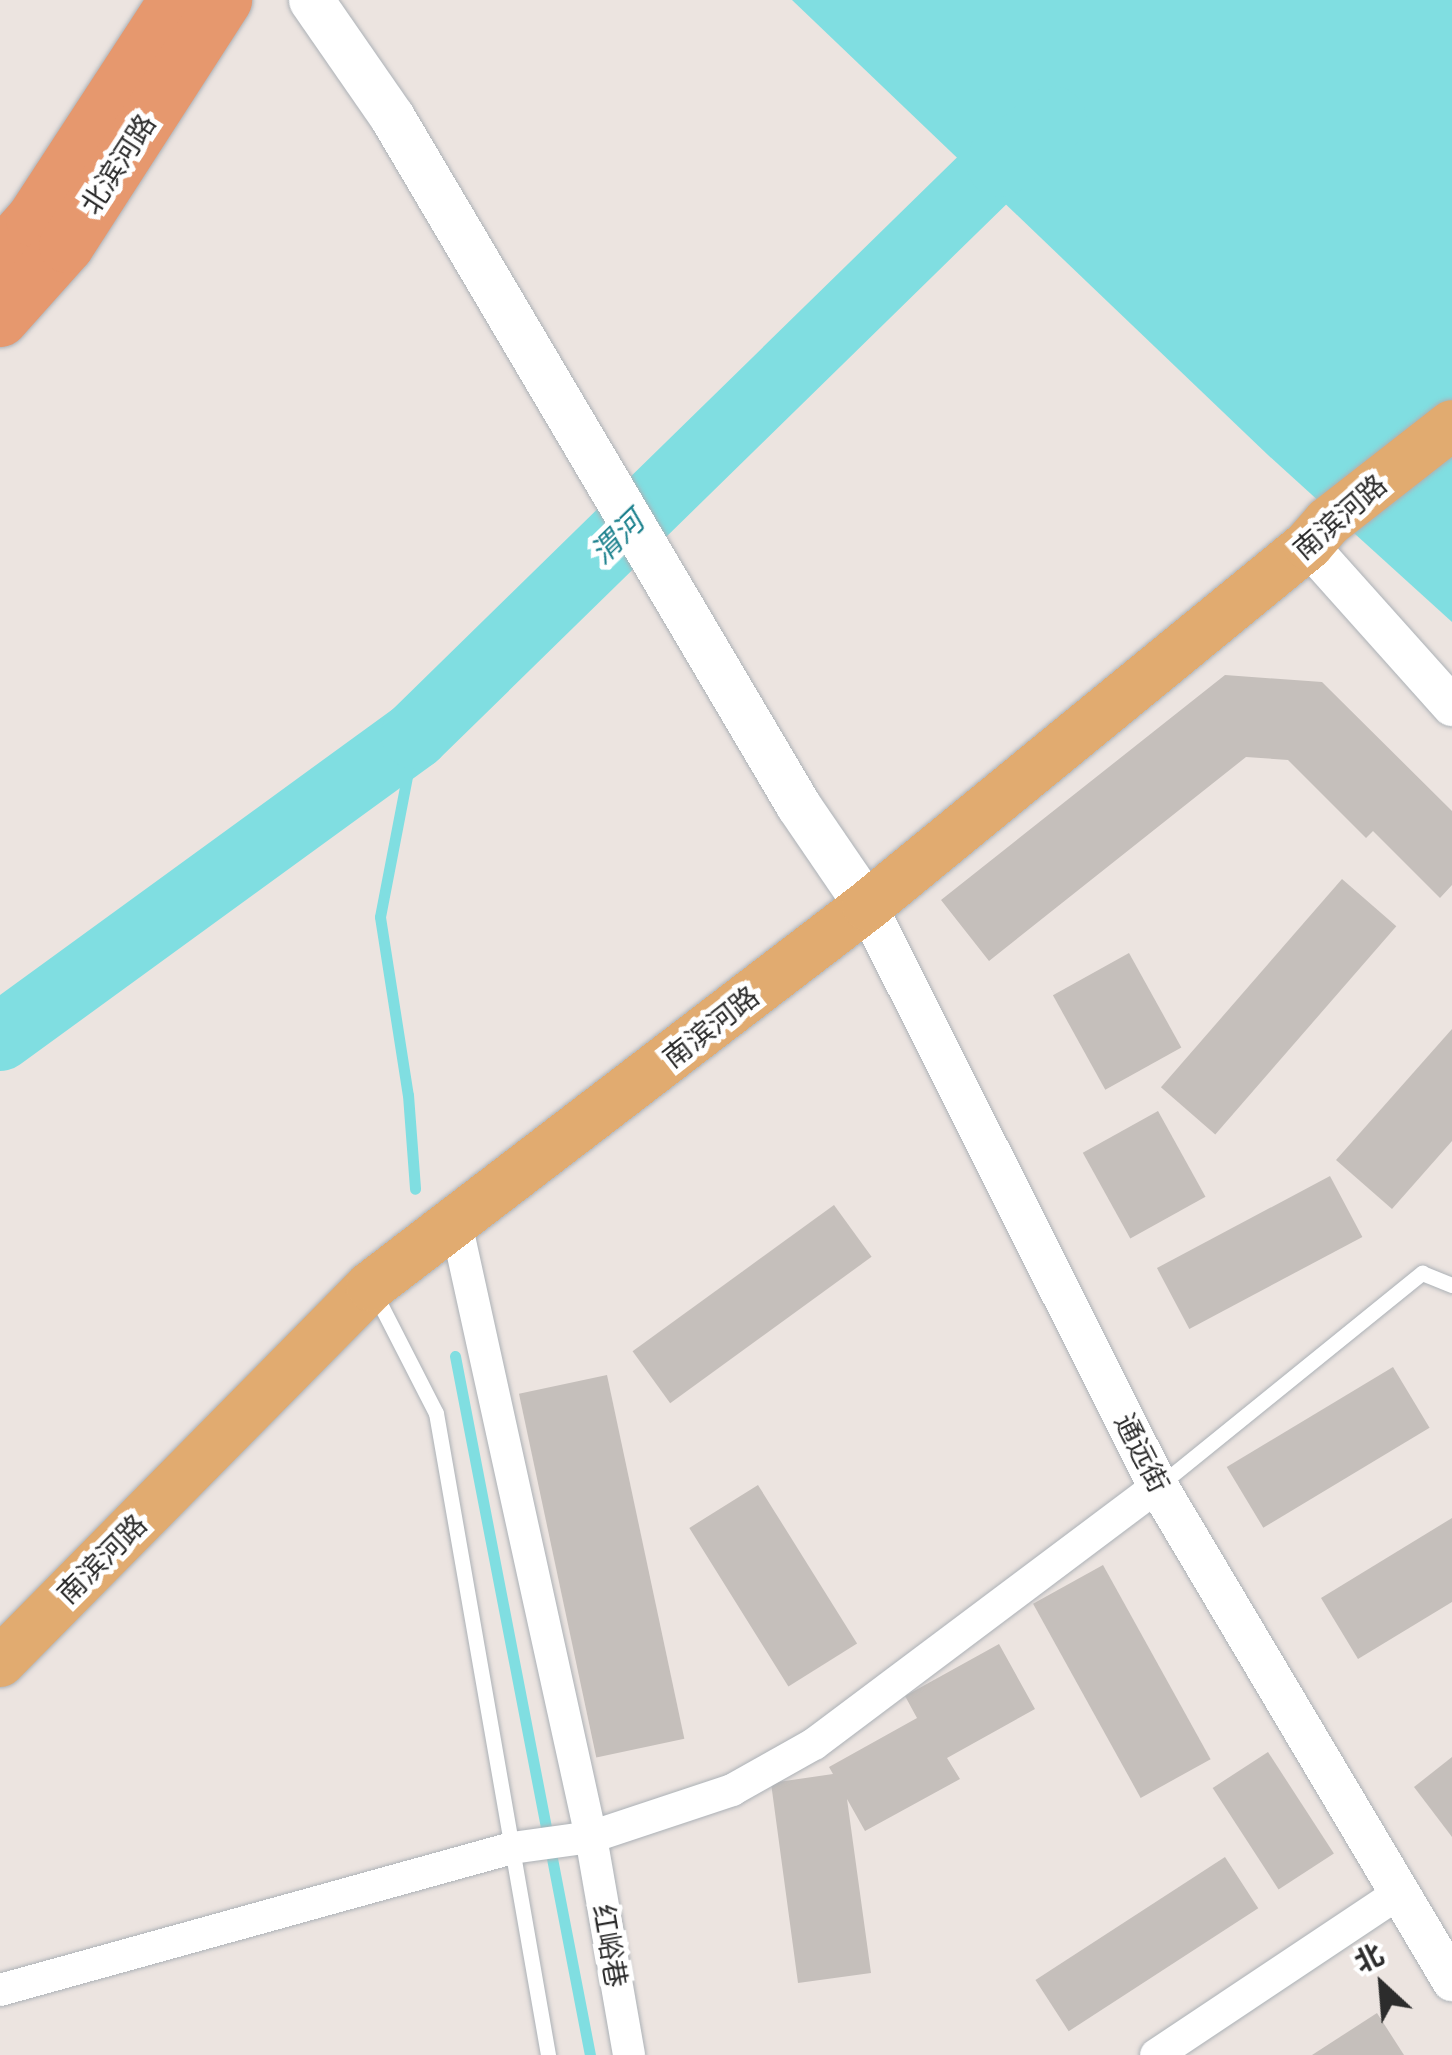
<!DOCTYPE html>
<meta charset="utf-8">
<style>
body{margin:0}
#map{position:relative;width:1452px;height:2055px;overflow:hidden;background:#ece4e0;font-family:Ubuntu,"Noto Sans SC",sans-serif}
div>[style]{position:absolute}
.water>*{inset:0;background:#80dee1}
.stream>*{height:11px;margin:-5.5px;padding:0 5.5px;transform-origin:5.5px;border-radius:5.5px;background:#80dee1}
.river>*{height:68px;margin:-34px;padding:0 34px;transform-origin:34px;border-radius:34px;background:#80dee1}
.building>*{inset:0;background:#c5bfbb;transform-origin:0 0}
.roads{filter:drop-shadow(0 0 2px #acb1b6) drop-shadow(0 0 2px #acb1b6)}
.service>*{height:15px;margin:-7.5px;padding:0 7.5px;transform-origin:7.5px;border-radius:7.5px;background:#fff}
.minor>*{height:32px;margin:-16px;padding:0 16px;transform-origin:16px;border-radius:16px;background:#fff}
.tertiary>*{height:40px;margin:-20px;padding:0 20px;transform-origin:20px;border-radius:20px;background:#fff}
.secondary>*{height:45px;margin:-22.5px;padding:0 22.5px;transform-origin:22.5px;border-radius:22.5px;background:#fff}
.primary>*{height:50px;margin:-25px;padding:0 25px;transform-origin:25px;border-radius:25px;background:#e1ab70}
.trunk>*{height:55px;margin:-27.5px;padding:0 27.5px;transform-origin:27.5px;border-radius:27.5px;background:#e6986e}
span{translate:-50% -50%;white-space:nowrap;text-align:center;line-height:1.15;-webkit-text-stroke:10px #fff;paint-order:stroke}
.street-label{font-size:28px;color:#2c2c2c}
.water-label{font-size:30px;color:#1e828e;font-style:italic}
.north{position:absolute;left:1332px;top:1935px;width:100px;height:100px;-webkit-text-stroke:8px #fff;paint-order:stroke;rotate:334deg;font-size:28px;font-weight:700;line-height:40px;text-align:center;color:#2c2c2c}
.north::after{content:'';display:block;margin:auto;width:35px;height:45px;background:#2c2c2c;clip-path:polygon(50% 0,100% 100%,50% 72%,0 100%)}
</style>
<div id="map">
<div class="water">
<i style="clip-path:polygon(792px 0,1452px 0,1452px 622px,1268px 455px)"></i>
</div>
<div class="stream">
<i style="left:415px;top:735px;width:185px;rotate:100.9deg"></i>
<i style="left:380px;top:917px;width:180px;rotate:81.1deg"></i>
<i style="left:408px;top:1095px;width:94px;rotate:85.7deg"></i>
<i style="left:455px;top:1356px;width:712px;rotate:79.07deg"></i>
</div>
<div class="river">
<i style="left:0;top:1037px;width:513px;rotate:-36.04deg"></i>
<i style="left:415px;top:735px;width:818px;rotate:-44.36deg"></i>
<i style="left:1000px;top:163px;width:68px;rotate:-39.1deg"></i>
</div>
<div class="building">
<i style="clip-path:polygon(1225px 675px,1322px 682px,1452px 811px,1452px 885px,1440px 898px,1373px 831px,1366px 838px,1288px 760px,1246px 757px,989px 961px,941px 900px)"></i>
<i style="left:1342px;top:879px;width:72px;height:276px;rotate:41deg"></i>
<i style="left:1129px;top:953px;width:108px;height:87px;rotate:61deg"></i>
<i style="clip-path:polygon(1452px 1029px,1452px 1141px,1392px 1209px,1336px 1160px)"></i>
<i style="left:1158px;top:1111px;width:98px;height:86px;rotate:61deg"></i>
<i style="left:1330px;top:1176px;width:69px;height:196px;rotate:62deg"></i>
<i style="left:834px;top:1205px;width:64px;height:249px;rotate:54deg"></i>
<i style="left:1393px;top:1367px;width:71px;height:194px;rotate:59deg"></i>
<i style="left:607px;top:1375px;width:372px;height:90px;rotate:78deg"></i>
<i style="left:758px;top:1485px;width:187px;height:81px;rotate:58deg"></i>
<i style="clip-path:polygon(1452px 1518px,1452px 1602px,1358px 1659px,1321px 1598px)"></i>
<i style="left:1103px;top:1565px;width:222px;height:80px;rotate:61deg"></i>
<i style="clip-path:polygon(999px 1644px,1035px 1709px,947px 1758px,960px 1779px,865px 1831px,847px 1799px,871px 1973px,798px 1983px,771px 1783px,833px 1774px,829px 1767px,917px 1718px,905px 1696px)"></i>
<i style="left:1268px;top:1752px;width:121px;height:66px;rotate:57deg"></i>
<i style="clip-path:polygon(1452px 1757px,1452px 1837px,1414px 1787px)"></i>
<i style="left:1225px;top:1857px;width:61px;height:226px;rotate:57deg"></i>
<i style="clip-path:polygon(1377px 2013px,1404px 2055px,1312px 2055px)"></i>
</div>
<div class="roads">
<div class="service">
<i style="left:375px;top:1294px;width:134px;rotate:62.9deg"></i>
<i style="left:436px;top:1413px;width:652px;rotate:80.1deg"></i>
<i style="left:1161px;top:1484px;width:336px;rotate:-39deg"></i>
<i style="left:1422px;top:1273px;width:32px;rotate:22deg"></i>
</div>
<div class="minor">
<i style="left:456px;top:1223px;width:629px;rotate:77.6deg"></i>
<i style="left:591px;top:1837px;width:221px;rotate:80.1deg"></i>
<i style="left:0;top:1990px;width:531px;rotate:-15.5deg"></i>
<i style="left:512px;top:1848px;width:80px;rotate:-7.9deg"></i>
<i style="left:591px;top:1837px;width:149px;rotate:-18.4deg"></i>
<i style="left:732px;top:1790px;width:94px;rotate:-29.3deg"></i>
<i style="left:814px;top:1744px;width:430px;rotate:-36.9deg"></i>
<i style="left:1156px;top:2055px;width:292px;rotate:-33.7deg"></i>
</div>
<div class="tertiary">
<i style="left:1308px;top:545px;width:216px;rotate:48.2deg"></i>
<i style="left:867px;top:906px;width:649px;rotate:63.36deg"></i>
<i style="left:1158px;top:1486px;width:576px;rotate:59.29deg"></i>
</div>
<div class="secondary">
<i style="left:311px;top:0;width:142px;rotate:55.3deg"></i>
<i style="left:392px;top:117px;width:799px;rotate:59.45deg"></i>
<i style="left:798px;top:805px;width:122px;rotate:55.7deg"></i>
</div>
<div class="primary">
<i style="left:0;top:1662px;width:528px;rotate:-45.38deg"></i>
<i style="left:371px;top:1286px;width:625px;rotate:-37.46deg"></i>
<i style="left:867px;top:906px;width:570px;rotate:-39.3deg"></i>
<i style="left:1308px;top:545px;width:30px;rotate:-49deg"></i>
<i style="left:1328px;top:522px;width:157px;rotate:-38deg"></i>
</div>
<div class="trunk">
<i style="left:0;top:256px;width:50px;rotate:-48.3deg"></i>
<i style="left:33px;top:219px;width:262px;rotate:-56.9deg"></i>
<i style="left:0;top:319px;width:99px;rotate:-48.3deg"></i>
<i style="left:66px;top:245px;width:292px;rotate:-57.2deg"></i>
</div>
</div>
<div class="street-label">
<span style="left:118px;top:164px;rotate:-57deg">北滨河路</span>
<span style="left:1340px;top:517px;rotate:-41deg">南滨河路</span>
<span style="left:711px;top:1027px;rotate:-38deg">南滨河路</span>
<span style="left:1142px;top:1453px;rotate:63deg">通远街</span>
<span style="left:102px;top:1559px;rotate:-45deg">南滨河路</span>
<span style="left:610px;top:1946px;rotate:80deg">红峪巷</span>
</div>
<div class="water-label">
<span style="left:617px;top:537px;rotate:-44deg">渭河</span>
</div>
<div class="north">北</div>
</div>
